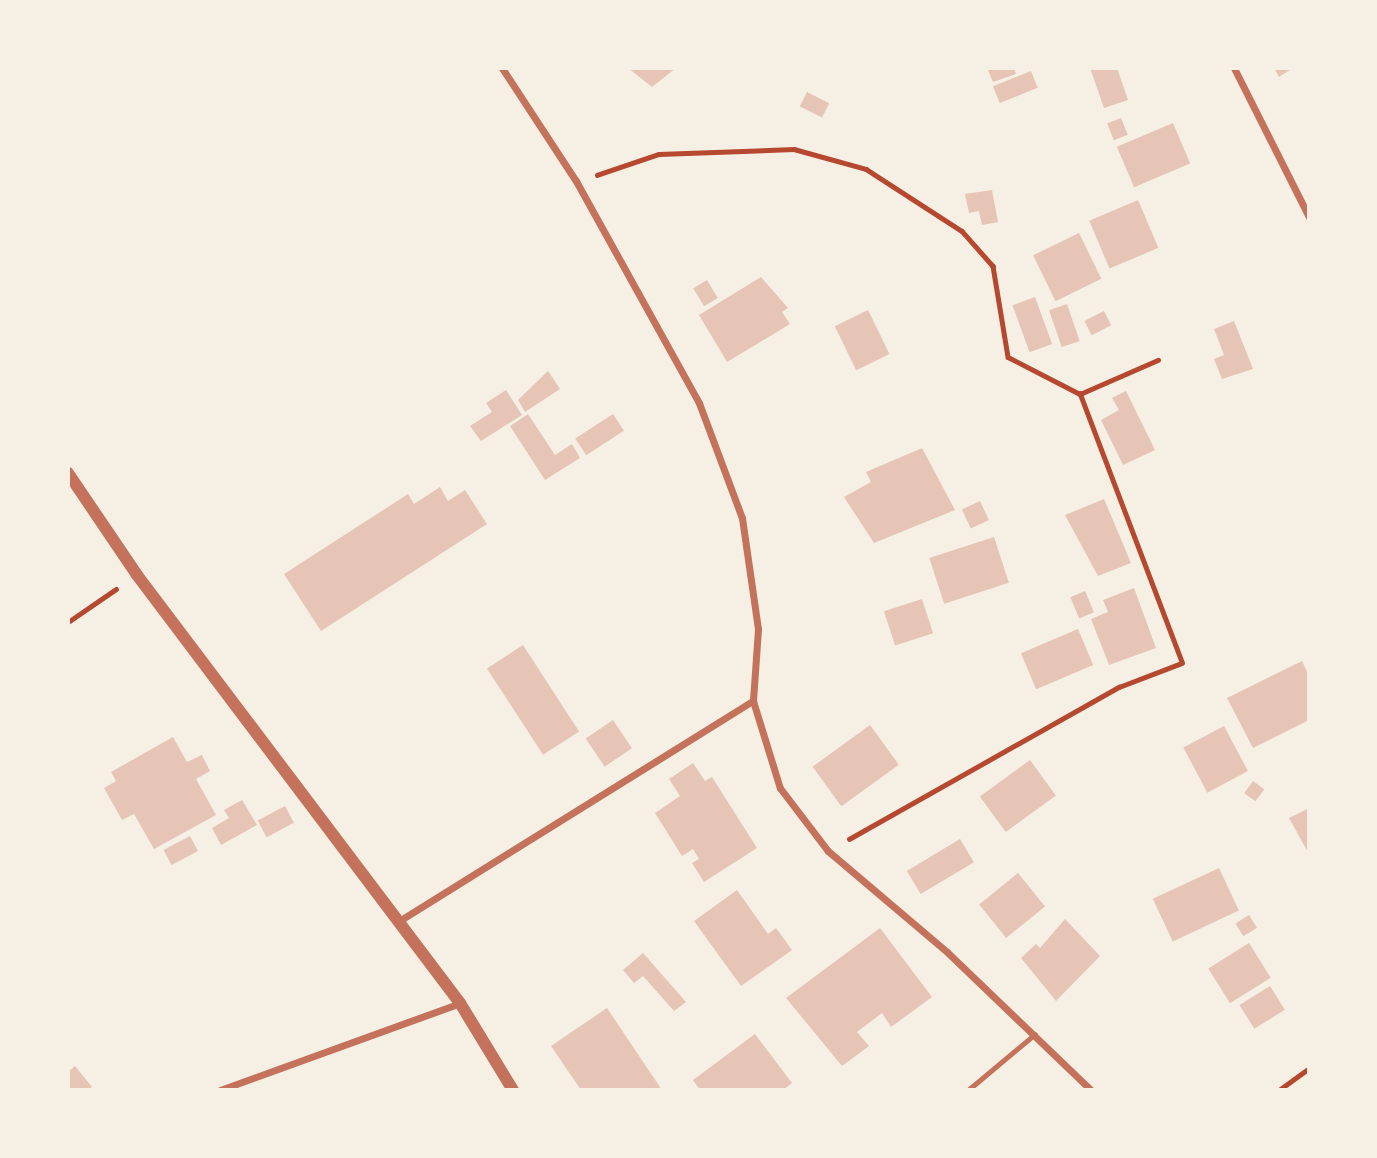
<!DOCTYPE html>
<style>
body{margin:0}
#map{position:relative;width:1377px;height:1158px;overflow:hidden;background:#f6efe4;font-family:"Exo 2",sans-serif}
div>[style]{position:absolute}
.building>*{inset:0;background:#e6c5b7;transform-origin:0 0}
.path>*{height:4.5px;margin:-2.25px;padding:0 2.25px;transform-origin:2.25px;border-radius:2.25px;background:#b5482f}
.service>*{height:5px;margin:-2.5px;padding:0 2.5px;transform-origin:2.5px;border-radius:2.5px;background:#c5725c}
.minor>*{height:7px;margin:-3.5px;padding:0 3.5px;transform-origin:3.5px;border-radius:3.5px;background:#c5725c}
.tertiary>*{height:12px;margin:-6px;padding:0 6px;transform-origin:6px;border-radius:6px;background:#c5725c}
span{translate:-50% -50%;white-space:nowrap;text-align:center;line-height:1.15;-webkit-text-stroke:7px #f6efe4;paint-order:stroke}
.frame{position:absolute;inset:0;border:70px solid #f6efe4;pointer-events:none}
</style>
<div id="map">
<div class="building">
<i style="clip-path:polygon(628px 68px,676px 68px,652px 87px)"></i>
<i style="clip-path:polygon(987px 68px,1014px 68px,1016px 74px,993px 82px)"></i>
<i style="clip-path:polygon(1090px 68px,1117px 68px,1128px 100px,1104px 108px)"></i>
<i style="clip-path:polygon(1274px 68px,1293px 68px,1279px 77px)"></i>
<i style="left:1031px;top:71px;width:18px;height:41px;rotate:68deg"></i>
<i style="left:807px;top:92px;width:25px;height:16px;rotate:27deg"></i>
<i style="left:1121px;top:118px;width:18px;height:15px;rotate:68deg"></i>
<i style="left:1173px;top:123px;width:44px;height:61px;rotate:67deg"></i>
<i style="clip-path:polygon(992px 190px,998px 222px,982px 225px,979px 211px,969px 213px,965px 194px)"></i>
<i style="left:1138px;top:200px;width:52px;height:53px;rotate:67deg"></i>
<i style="left:1079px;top:233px;width:51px;height:51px;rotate:64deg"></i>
<i style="clip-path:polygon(761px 277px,788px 308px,782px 312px,790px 324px,727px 362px,699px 315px)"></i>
<i style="left:707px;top:280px;width:21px;height:16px;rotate:59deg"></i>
<i style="left:1035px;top:297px;width:50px;height:24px;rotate:70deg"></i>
<i style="left:1067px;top:304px;width:39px;height:19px;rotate:71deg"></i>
<i style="left:868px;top:310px;width:49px;height:37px;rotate:64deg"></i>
<i style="left:1104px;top:311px;width:16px;height:22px;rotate:63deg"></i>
<i style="clip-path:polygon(1234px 321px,1253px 369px,1222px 379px,1214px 359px,1224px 355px,1214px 329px)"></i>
<i style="clip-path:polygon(548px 371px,560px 389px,525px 412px,518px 400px)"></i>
<i style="clip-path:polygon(506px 390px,522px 415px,481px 441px,470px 426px,492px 412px,486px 403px)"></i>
<i style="clip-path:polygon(1126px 391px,1155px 450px,1123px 465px,1101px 420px,1119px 410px,1112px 398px)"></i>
<i style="clip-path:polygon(528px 414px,555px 455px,572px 444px,580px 458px,545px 480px,510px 426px)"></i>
<i style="left:613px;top:414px;width:20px;height:45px;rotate:57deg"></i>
<i style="clip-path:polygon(922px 448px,955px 510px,874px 543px,844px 497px,871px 482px,866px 472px)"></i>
<i style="clip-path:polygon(440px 487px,448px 501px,465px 490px,487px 524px,321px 631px,284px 574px,408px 494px,414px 504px)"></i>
<i style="clip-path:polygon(1104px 499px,1131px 563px,1098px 576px,1065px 515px)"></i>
<i style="left:980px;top:501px;width:21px;height:20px;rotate:65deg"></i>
<i style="left:994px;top:537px;width:48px;height:68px;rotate:72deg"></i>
<i style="clip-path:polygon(1134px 588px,1156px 648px,1109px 665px,1091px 619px,1108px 612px,1103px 600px)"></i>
<i style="left:1085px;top:591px;width:23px;height:16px;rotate:67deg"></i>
<i style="left:922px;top:599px;width:36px;height:40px;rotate:72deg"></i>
<i style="left:1078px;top:629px;width:39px;height:62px;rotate:67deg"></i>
<i style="left:523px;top:645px;width:103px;height:43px;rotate:57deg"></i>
<i style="clip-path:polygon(1302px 661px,1309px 676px,1309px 720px,1253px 748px,1227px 698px)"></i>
<i style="left:613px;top:720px;width:34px;height:33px;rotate:56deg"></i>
<i style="left:870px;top:725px;width:49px;height:71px;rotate:54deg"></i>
<i style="left:1224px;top:726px;width:51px;height:46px;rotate:62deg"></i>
<i style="clip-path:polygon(173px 737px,187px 762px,202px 755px,210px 771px,196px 779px,216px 815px,154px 849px,134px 814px,122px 820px,104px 788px,116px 781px,111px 772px)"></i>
<i style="left:1030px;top:760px;width:44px;height:62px;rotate:54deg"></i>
<i style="clip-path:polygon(693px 763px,705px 781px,712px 777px,757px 848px,704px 882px,692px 863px,699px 859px,693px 849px,682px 856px,655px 813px,680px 796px,669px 779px)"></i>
<i style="left:1253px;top:781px;width:14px;height:15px;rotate:36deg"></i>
<i style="clip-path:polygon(242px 800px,257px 825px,221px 845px,212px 828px,229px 818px,224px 810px)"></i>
<i style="left:285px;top:806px;width:19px;height:31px;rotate:62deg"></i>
<i style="clip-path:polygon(1309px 808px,1309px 854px,1289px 818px)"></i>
<i style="left:190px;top:836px;width:17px;height:30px;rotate:62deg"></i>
<i style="left:960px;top:839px;width:27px;height:62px;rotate:59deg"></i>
<i style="left:1219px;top:868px;width:47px;height:73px;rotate:65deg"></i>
<i style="left:1018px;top:873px;width:43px;height:50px;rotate:51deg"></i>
<i style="clip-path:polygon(737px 890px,768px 934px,776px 928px,792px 950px,741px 986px,694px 921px)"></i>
<i style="left:1249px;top:915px;width:15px;height:16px;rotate:58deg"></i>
<i style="clip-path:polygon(1065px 919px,1100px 956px,1056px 1001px,1021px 958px,1036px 944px,1040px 948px)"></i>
<i style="clip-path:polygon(880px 928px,932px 997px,891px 1027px,882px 1013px,857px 1032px,869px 1046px,842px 1066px,786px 998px)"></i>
<i style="left:1249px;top:943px;width:41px;height:48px;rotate:58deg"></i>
<i style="clip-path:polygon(643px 953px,686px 1002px,674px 1011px,643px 976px,634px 983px,623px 970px)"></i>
<i style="left:1270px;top:986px;width:28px;height:36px;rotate:58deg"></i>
<i style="clip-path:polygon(607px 1008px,662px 1090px,581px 1090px,551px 1046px)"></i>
<i style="clip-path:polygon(755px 1034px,792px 1083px,783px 1090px,700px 1090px,693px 1080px)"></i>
<i style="clip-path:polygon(75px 1066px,92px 1087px,88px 1090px,68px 1090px,68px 1072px)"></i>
</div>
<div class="path">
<i style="left:597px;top:175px;width:65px;rotate:-18.7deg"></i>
<i style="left:659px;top:154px;width:135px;rotate:-2.1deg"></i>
<i style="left:794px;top:149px;width:75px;rotate:15.5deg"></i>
<i style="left:866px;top:169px;width:114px;rotate:32.9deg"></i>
<i style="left:962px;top:231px;width:47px;rotate:48.5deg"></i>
<i style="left:993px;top:266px;width:92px;rotate:80.6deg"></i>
<i style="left:1008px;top:357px;width:81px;rotate:27.2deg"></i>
<i style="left:1080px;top:394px;width:85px;rotate:-23.6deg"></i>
<i style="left:68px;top:622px;width:58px;rotate:-34.5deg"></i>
<i style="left:849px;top:839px;width:310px;rotate:-29.4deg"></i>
<i style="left:1119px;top:687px;width:67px;rotate:-20.9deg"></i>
<i style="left:1182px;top:663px;width:288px;rotate:-110.8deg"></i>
<i style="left:1279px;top:1090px;width:37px;rotate:-36deg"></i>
</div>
<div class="service">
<i style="left:968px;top:1090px;width:87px;rotate:-39.9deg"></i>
</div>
<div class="minor">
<i style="left:502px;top:68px;width:135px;rotate:56.8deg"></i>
<i style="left:576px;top:181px;width:254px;rotate:61deg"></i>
<i style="left:699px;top:403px;width:123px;rotate:69.5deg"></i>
<i style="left:742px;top:518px;width:112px;rotate:81.8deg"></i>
<i style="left:758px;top:629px;width:72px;rotate:94deg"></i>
<i style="left:753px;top:701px;width:91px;rotate:72.8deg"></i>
<i style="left:780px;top:788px;width:79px;rotate:52.7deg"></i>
<i style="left:828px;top:851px;width:156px;rotate:40.3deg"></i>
<i style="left:947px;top:952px;width:199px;rotate:43.8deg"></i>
<i style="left:1234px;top:68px;width:167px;rotate:63.3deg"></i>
<i style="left:399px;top:921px;width:417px;rotate:-31.9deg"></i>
<i style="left:220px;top:1090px;width:255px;rotate:-19.9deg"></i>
</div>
<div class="tertiary">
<i style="left:68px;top:473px;width:123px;rotate:55.9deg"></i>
<i style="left:137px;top:575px;width:536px;rotate:52.96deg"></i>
<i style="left:460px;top:1003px;width:102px;rotate:58.7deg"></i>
</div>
<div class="frame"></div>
</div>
